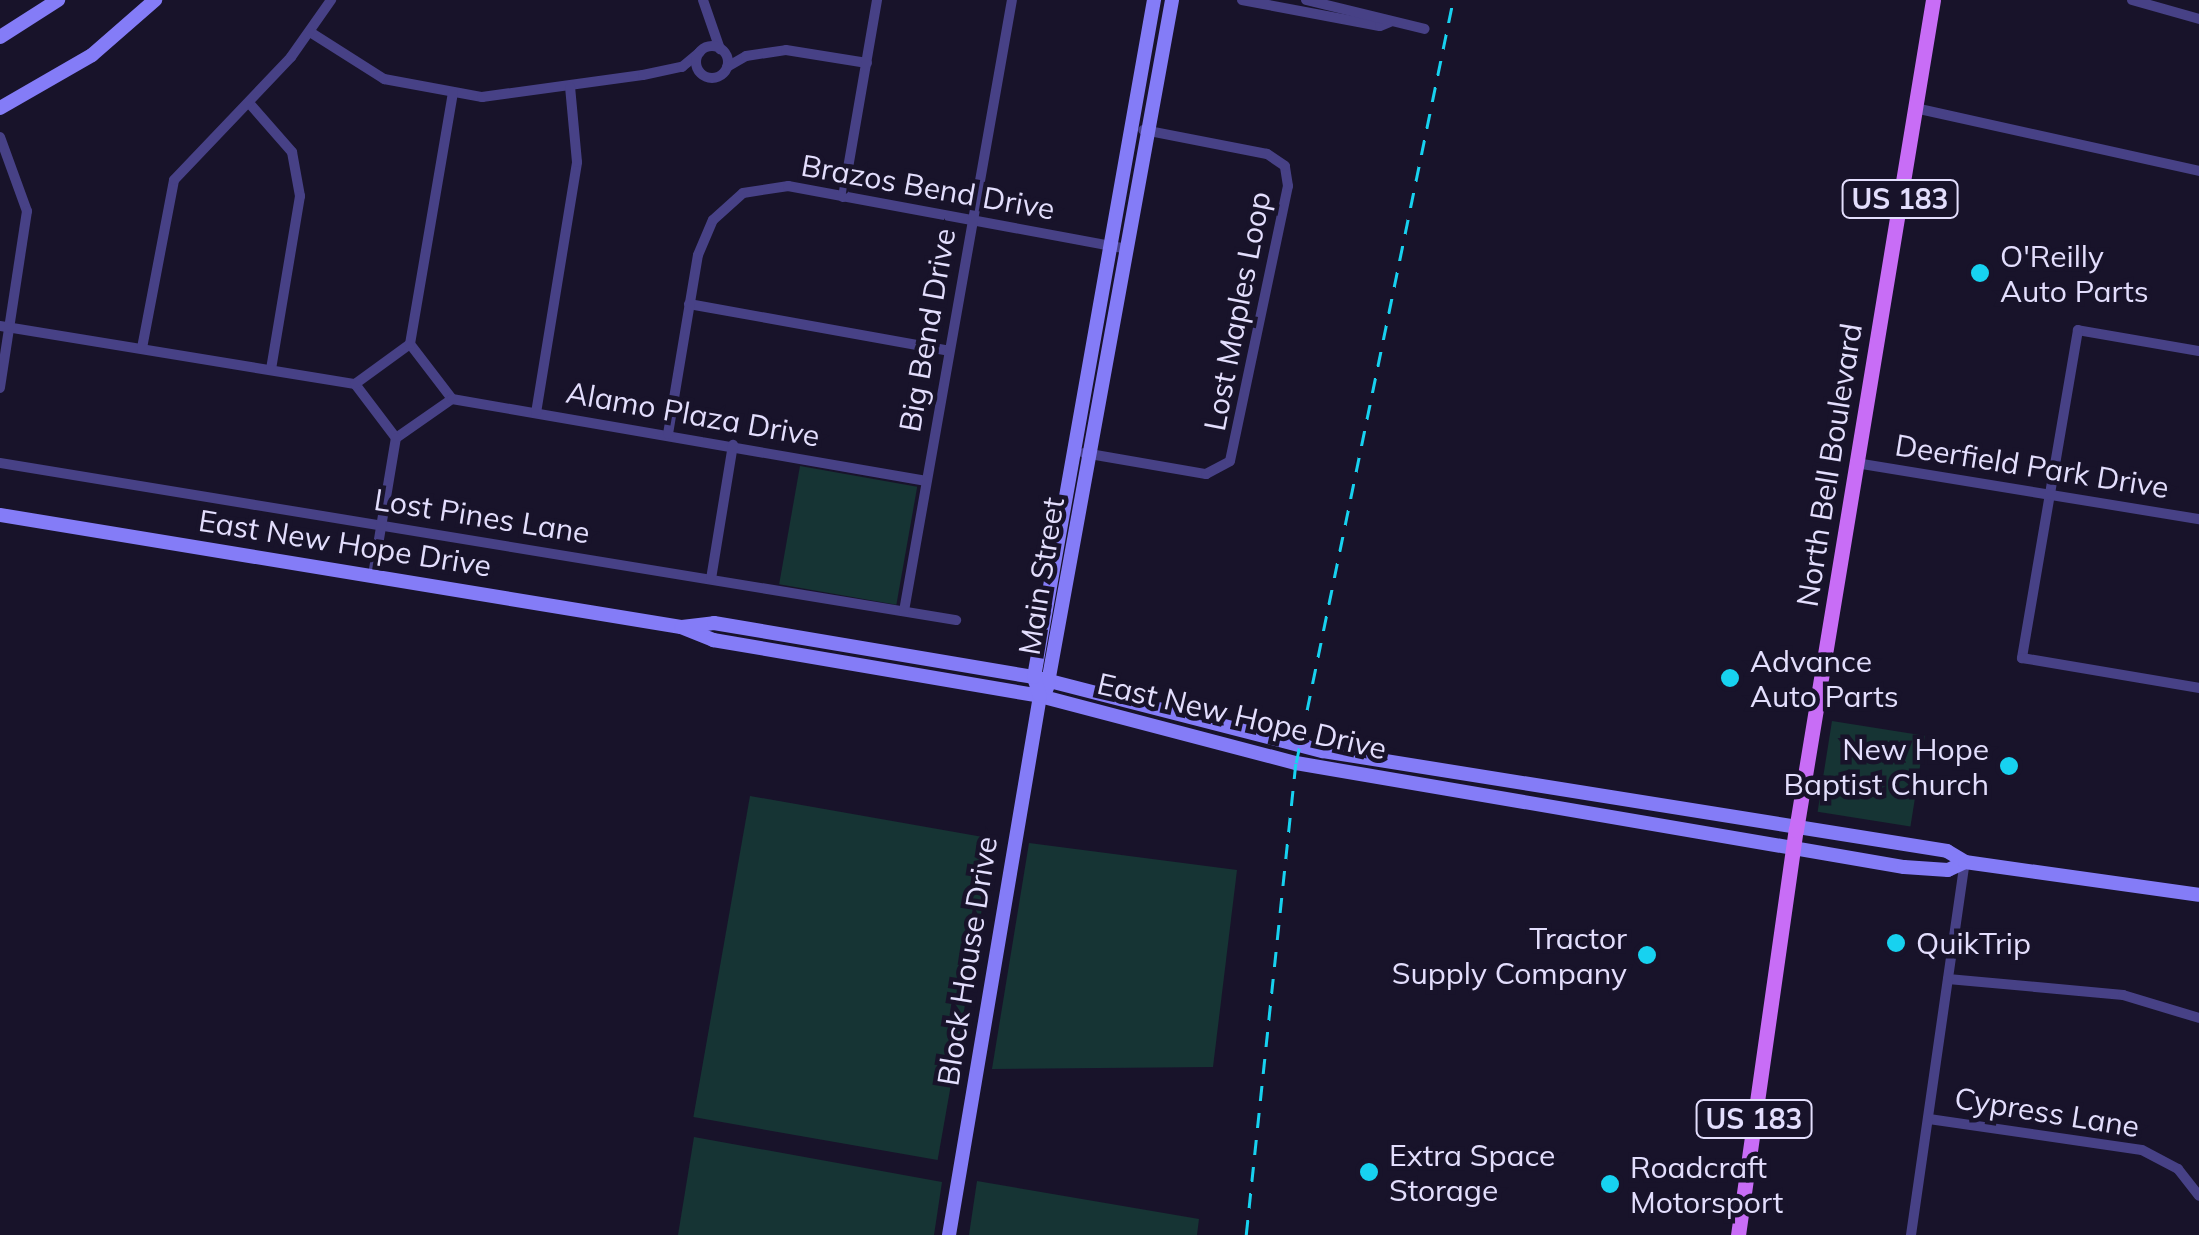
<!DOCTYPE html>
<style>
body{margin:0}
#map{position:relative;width:2199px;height:1235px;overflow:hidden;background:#18132a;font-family:Mulish,sans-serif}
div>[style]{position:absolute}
.green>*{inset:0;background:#163434;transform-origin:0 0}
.street>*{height:10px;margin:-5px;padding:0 5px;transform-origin:5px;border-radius:5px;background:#474186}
.street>.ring{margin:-5px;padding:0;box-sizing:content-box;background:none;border:10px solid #474186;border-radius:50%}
.secondary>*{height:14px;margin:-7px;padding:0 7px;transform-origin:7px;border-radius:7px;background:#847cf7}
.primary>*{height:15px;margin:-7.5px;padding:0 7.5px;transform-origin:7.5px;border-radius:7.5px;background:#c86df6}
.rail>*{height:2.5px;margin-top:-1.25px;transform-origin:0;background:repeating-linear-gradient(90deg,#17d2f0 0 15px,transparent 0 27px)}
.dots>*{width:28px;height:28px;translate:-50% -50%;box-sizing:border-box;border:5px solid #18132a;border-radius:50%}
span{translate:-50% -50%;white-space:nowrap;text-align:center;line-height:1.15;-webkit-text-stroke:9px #18132a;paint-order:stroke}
.shield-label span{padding:2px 8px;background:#18132a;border:2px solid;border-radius:8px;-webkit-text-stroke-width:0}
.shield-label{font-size:28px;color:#e3defd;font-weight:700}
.street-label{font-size:30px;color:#e3defd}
.poi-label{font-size:30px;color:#e3defd}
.left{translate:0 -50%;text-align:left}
.right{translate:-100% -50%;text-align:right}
</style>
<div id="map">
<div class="green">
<i style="left:800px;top:466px;width:119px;height:120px;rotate:10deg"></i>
<i style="left:1832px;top:721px;width:94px;height:92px;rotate:9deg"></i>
<i style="left:750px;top:796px;width:248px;height:326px;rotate:10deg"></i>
<i style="clip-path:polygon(1029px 843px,1237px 870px,1213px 1067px,992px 1069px)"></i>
<i style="clip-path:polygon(694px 1137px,942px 1182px,934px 1235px,678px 1235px)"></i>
<i style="clip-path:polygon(977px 1181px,1199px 1219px,1197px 1235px,969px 1235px)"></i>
</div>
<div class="street">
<i style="left:703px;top:0;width:52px;rotate:70.9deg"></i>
<i style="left:1242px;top:0;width:140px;rotate:10.7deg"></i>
<i style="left:1380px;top:26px;width:11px;rotate:-22deg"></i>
<i style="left:1306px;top:0;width:122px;rotate:13.7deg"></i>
<i style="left:2132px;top:0;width:70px;rotate:15.8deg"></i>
<i style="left:310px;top:32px;width:88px;rotate:32.4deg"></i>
<i style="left:384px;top:79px;width:100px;rotate:10.4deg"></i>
<i style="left:482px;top:97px;width:162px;rotate:-7.8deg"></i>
<i style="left:643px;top:75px;width:40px;rotate:-12deg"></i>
<i style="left:682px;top:67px;width:23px;rotate:-40deg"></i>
<i class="ring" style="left:696px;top:46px;width:22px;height:22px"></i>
<i style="left:727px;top:67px;width:22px;rotate:-30deg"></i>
<i style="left:746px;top:56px;width:40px;rotate:-8.5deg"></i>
<i style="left:786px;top:50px;width:82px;rotate:9.1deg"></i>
<i style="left:250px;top:104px;width:64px;rotate:48.8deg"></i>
<i style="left:292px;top:152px;width:45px;rotate:79.7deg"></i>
<i style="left:300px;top:196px;width:175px;rotate:99.5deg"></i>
<i style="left:1915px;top:108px;width:291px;rotate:12.5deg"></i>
<i style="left:0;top:137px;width:79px;rotate:70deg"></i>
<i style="left:27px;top:211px;width:179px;rotate:98.7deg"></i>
<i style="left:843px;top:197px;width:200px;rotate:-80.2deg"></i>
<i style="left:689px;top:304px;width:264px;rotate:10.2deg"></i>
<i style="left:0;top:326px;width:360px;rotate:9.3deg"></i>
<i style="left:410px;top:344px;width:69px;rotate:52.6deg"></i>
<i style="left:452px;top:399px;width:68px;rotate:145.1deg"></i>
<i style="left:396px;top:438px;width:68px;rotate:-127.2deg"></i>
<i style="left:355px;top:384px;width:68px;rotate:-36deg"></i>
<i style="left:410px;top:344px;width:255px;rotate:-80.3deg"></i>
<i style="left:142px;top:348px;width:171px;rotate:-79.2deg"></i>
<i style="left:174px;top:180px;width:170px;rotate:-46.4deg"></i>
<i style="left:291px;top:57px;width:70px;rotate:-54.9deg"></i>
<i style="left:2199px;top:351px;width:123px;rotate:-170.2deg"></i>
<i style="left:2078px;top:330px;width:333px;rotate:99.7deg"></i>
<i style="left:2022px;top:658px;width:180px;rotate:9.6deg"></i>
<i style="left:452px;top:399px;width:480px;rotate:9.8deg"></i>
<i style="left:536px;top:413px;width:254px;rotate:-80.7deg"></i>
<i style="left:577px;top:162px;width:75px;rotate:-95.3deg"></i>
<i style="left:668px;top:434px;width:181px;rotate:-80.5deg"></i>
<i style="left:698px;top:255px;width:38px;rotate:-67deg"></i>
<i style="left:713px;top:220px;width:40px;rotate:-42deg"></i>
<i style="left:743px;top:193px;width:46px;rotate:-8.8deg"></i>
<i style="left:788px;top:186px;width:342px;rotate:10.5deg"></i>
<i style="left:1084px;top:453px;width:124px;rotate:9.8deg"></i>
<i style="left:1206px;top:474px;width:27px;rotate:-28deg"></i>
<i style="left:1230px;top:461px;width:281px;rotate:-78.1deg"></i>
<i style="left:1288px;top:186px;width:20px;rotate:-99deg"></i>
<i style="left:1285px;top:166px;width:22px;rotate:-146deg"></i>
<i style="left:1267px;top:154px;width:126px;rotate:-169deg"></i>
<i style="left:0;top:463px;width:969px;rotate:9.33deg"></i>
<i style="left:1856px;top:463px;width:348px;rotate:9.3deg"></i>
<i style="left:373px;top:575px;width:139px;rotate:-80.5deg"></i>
<i style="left:711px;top:579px;width:136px;rotate:-80.7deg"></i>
<i style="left:904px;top:611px;width:620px;rotate:-79.98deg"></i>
<i style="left:1948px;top:979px;width:176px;rotate:5.2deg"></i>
<i style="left:2123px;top:995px;width:79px;rotate:16.8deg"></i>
<i style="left:1929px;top:1119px;width:215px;rotate:8.3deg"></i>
<i style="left:2142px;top:1150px;width:41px;rotate:27.8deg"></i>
<i style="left:2178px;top:1169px;width:34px;rotate:52deg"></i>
<i style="left:1911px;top:1235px;width:377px;rotate:-81.8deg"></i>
</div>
<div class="secondary">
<i style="left:0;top:37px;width:69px;rotate:-32.5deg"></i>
<i style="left:0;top:108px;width:106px;rotate:-29.9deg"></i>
<i style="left:92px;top:55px;width:84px;rotate:-41.1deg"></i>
<i style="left:0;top:515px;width:690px;rotate:9.34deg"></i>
<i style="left:681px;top:627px;width:35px;rotate:22deg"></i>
<i style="left:713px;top:640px;width:332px;rotate:9.7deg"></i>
<i style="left:1040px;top:696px;width:265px;rotate:14.7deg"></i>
<i style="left:1296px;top:763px;width:617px;rotate:9.71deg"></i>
<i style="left:1904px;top:867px;width:44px;rotate:3.9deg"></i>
<i style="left:1948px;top:870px;width:19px;rotate:-25deg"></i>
<i style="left:682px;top:627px;width:32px;rotate:-7deg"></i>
<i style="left:714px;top:623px;width:325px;rotate:9.6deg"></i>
<i style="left:1034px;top:677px;width:298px;rotate:14.4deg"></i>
<i style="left:1323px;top:751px;width:632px;rotate:9.1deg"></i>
<i style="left:1947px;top:851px;width:21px;rotate:31deg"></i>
<i style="left:1965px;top:862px;width:236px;rotate:8deg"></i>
<i style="left:1047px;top:688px;width:699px;rotate:-79.7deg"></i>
<i style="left:949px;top:1235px;width:547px;rotate:-80.42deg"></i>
<i style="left:1040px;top:696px;width:20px;rotate:-108deg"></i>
<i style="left:1034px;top:677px;width:688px;rotate:-79.95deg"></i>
</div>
<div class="primary">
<i style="left:1738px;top:1235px;width:409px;rotate:-81.9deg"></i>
<i style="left:1796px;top:830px;width:841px;rotate:-80.63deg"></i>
</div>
<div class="rail">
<i style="left:1246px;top:1235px;width:475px;rotate:-84deg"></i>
<i style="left:1296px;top:763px;width:779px;rotate:-78.37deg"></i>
</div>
<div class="dots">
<i style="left:1980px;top:273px;background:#17d2f0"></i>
<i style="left:1730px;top:678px;background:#17d2f0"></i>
<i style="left:2009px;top:766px;background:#17d2f0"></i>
<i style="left:1896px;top:943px;background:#17d2f0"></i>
<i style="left:1647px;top:955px;background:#17d2f0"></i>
<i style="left:1369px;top:1172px;background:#17d2f0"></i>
<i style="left:1610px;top:1184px;background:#17d2f0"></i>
</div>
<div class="shield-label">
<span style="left:1900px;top:199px">US 183</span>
<span style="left:1754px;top:1119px">US 183</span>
</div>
<div class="street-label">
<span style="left:928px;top:187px;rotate:10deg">Brazos Bend Drive</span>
<span style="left:1237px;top:311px;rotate:-79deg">Lost Maples Loop</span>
<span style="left:927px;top:330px;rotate:-80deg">Big Bend Drive</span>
<span style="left:693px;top:414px;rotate:10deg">Alamo Plaza Drive</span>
<span style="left:1829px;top:465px;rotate:-81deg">North Bell Boulevard</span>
<span style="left:2032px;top:466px;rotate:9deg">Deerfield Park Drive</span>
<span style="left:482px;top:516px;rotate:9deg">Lost Pines Lane</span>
<span style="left:345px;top:543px;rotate:9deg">East New Hope Drive</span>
<span style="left:1041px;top:576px;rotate:-81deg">Main Street</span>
<span style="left:1242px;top:716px;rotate:13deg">East New Hope Drive</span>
<span style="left:967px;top:961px;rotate:-81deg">Block House Drive</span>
<span style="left:2047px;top:1112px;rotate:9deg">Cypress Lane</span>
</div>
<div class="poi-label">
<span class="left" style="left:2000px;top:273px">O'Reilly<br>Auto Parts</span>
<span class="left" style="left:1750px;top:678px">Advance<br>Auto Parts</span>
<span class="right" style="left:1989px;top:766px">New Hope<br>Baptist Church</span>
<span class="right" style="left:1627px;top:955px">Tractor<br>Supply Company</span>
<span class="left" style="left:1916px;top:943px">QuikTrip</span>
<span class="left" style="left:1389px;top:1172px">Extra Space<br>Storage</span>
<span class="left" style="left:1630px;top:1184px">Roadcraft<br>Motorsport</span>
</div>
</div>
